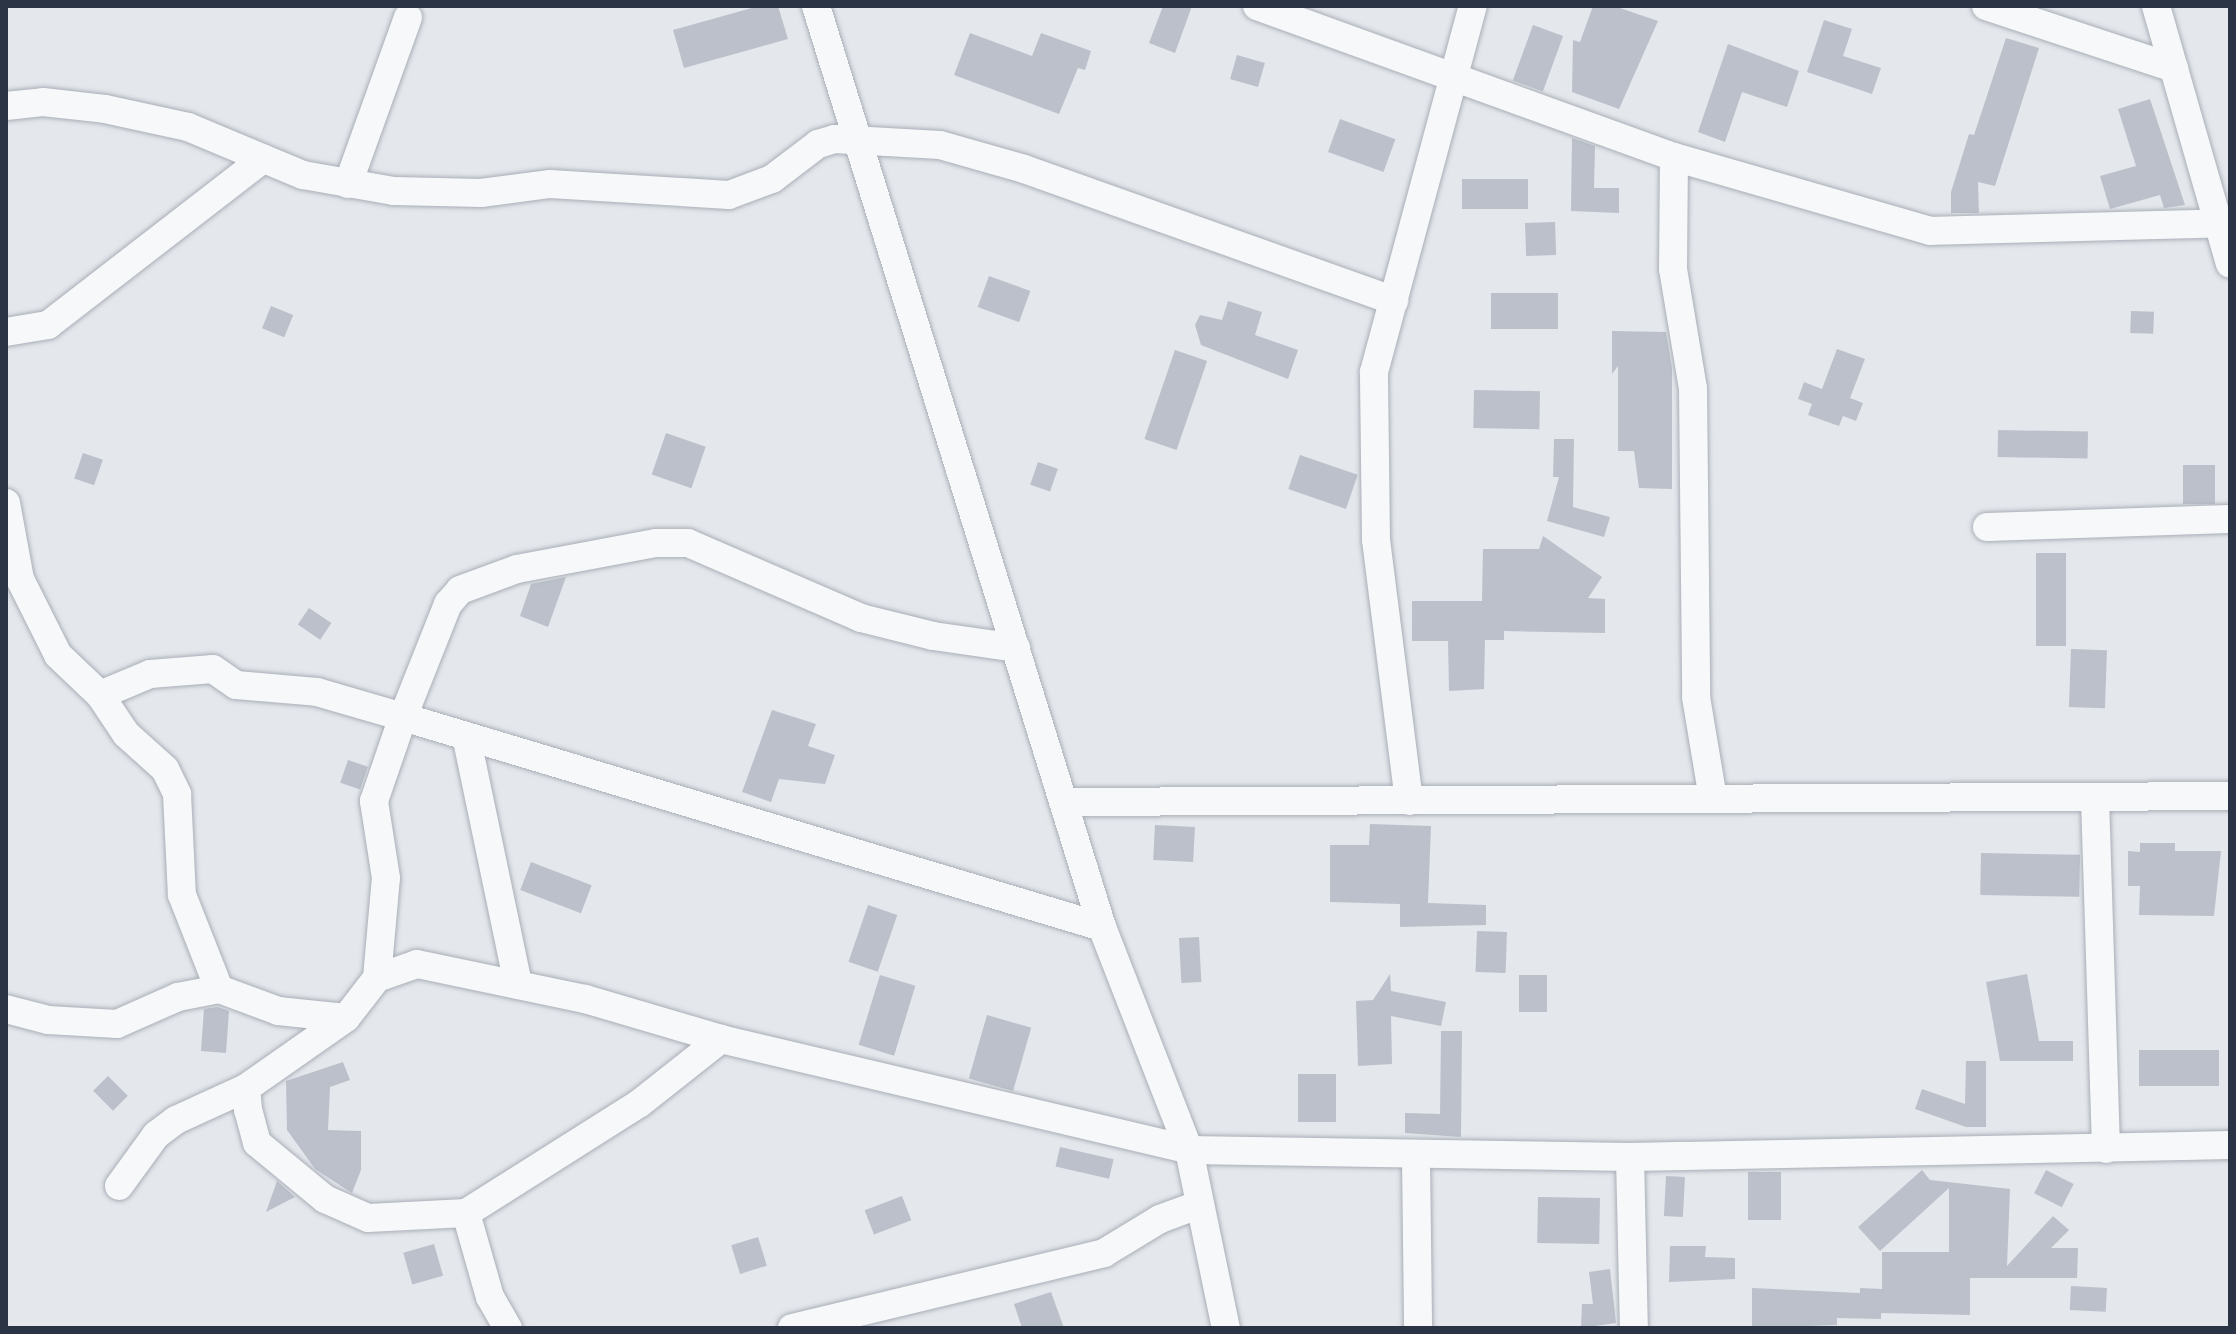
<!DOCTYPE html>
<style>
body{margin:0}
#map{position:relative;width:2236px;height:1334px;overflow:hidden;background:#e4e7ec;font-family:Commissioner,sans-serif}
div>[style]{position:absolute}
.building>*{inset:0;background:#bbc0ca;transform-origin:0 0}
.roads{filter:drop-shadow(0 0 2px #a9aeb7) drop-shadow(0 0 2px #a9aeb7)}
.street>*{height:28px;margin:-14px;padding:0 14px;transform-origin:14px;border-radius:14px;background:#f7f8fa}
span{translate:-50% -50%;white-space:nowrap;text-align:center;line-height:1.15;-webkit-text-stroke:7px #f4f6f9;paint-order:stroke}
.frame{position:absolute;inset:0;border:8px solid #2b3445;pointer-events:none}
</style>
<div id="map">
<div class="building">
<i style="clip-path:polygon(759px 6px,778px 6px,788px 39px,684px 68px,673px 30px)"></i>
<i style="clip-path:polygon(1163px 6px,1192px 6px,1175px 53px,1149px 43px)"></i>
<i style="clip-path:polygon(1593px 6px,1614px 6px,1658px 21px,1619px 109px,1572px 92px,1573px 40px,1580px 42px)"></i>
<i style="clip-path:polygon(1824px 20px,1852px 29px,1843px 56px,1881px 68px,1872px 94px,1807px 72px)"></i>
<i style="left:1533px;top:25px;width:32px;height:59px;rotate:20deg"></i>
<i style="clip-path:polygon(970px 33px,1032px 56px,1041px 33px,1091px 51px,1085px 70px,1078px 68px,1059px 114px,954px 75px)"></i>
<i style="clip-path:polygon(2006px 38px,2039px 48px,1995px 186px,1978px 182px,1979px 213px,1951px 213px,1951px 192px,1969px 134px,1974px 135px)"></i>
<i style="clip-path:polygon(1728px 44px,1799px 71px,1787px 107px,1742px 92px,1725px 142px,1698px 132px)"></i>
<i style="left:1237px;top:55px;width:29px;height:25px;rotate:16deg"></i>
<i style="clip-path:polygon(2150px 99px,2185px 205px,2164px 208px,2160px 195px,2110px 209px,2100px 176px,2136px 166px,2118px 109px)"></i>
<i style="left:1340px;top:119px;width:59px;height:35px;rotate:20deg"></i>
<i style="clip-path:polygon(1572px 138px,1595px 146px,1594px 188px,1619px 188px,1619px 213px,1571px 211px)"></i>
<i style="left:1462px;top:179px;width:66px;height:30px"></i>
<i style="left:1555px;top:222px;width:33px;height:30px;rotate:88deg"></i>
<i style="left:989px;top:276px;width:44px;height:33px;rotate:20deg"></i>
<i style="left:1491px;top:293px;width:67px;height:36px"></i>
<i style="clip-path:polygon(1228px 301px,1262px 312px,1255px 335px,1298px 350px,1288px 379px,1201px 345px,1195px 325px,1200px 315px,1222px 320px)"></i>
<i style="left:271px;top:306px;width:24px;height:24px;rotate:22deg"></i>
<i style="left:2131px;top:311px;width:23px;height:22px;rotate:2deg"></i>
<i style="clip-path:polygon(1612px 331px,1666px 332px,1672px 368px,1672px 489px,1639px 488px,1634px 451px,1618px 451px,1618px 366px,1612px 374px)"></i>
<i style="clip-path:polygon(1837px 349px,1865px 359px,1850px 398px,1863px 403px,1856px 421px,1843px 416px,1839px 426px,1808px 415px,1812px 404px,1798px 399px,1804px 382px,1822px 389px)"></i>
<i style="left:1175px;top:350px;width:34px;height:94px;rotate:19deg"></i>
<i style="left:1474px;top:390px;width:66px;height:38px;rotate:1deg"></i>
<i style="left:1998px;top:430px;width:90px;height:27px;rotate:1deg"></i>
<i style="left:666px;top:433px;width:42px;height:44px;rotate:19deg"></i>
<i style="clip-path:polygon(1554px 439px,1574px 439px,1573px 507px,1610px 517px,1604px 537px,1547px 521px,1559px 477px,1553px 477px)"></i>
<i style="left:83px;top:453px;width:21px;height:27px;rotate:19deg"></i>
<i style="left:1300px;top:455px;width:61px;height:36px;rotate:19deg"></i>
<i style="left:1038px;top:462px;width:21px;height:24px;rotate:19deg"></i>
<i style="left:2183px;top:465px;width:32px;height:39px"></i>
<i style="clip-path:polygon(1543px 536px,1602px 577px,1588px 598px,1605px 599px,1605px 633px,1504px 631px,1504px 640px,1485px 640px,1484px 689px,1449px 691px,1448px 641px,1412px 641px,1412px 601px,1482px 601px,1483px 549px,1539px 549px)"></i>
<i style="left:2036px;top:553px;width:30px;height:93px"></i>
<i style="clip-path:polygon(566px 577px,548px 627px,520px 616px,531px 584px)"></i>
<i style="left:309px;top:608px;width:27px;height:20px;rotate:34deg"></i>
<i style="left:2071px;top:649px;width:36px;height:58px;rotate:2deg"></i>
<i style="clip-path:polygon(772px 710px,816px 724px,808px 746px,835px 755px,825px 784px,779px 779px,771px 802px,742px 792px)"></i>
<i style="left:348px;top:760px;width:21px;height:24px;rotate:19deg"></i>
<i style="clip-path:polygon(1370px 824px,1431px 826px,1428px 903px,1486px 905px,1486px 925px,1400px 927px,1400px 904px,1330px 902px,1330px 845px,1369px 845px)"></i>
<i style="left:1155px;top:825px;width:40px;height:35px;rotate:3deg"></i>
<i style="clip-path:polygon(2140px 843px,2175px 843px,2175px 851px,2221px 851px,2214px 916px,2139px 915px,2140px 886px,2128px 886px,2128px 851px,2140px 852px)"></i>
<i style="left:1981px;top:853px;width:99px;height:42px;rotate:1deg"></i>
<i style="left:531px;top:862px;width:65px;height:30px;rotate:21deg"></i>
<i style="left:868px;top:905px;width:31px;height:60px;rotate:19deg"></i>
<i style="left:1477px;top:931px;width:30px;height:41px;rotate:2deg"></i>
<i style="left:1199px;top:937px;width:45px;height:20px;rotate:87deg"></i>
<i style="clip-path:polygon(1390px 974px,1391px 991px,1446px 1002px,1441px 1026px,1391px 1016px,1392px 1064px,1358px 1066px,1356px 1001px,1373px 1000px)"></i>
<i style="clip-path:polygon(2027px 974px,2039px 1041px,2073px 1041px,2073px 1061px,2000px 1061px,1986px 982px)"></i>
<i style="left:880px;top:975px;width:37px;height:73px;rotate:17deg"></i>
<i style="left:1519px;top:975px;width:28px;height:37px"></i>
<i style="clip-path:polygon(218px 1007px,229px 1011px,226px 1053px,201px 1051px,204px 1009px)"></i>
<i style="left:987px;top:1015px;width:46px;height:66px;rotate:16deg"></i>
<i style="clip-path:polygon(1441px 1031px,1462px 1031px,1461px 1137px,1405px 1133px,1405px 1113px,1440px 1114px)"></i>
<i style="left:2139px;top:1050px;width:80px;height:36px"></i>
<i style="clip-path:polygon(1966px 1061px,1986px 1061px,1986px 1127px,1966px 1127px,1915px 1109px,1922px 1089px,1965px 1104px)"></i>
<i style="clip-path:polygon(343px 1062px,350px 1080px,330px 1087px,328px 1130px,361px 1131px,361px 1170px,352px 1193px,315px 1169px,287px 1130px,286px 1081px)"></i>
<i style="left:1298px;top:1074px;width:38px;height:48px"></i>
<i style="left:108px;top:1076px;width:28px;height:21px;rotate:45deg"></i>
<i style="left:1060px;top:1147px;width:55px;height:20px;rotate:13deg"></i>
<i style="clip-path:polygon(1922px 1170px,1930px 1180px,2010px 1189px,2007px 1266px,2053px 1216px,2069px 1230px,2051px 1248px,2078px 1248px,2077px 1278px,1970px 1278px,1970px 1315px,1881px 1313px,1881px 1319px,1837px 1318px,1837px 1325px,1752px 1328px,1752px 1288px,1860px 1293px,1860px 1288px,1882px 1289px,1882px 1252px,1949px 1252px,1949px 1188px,1880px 1251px,1858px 1227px)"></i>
<i style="left:2046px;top:1170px;width:31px;height:26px;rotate:27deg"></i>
<i style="left:1748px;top:1172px;width:33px;height:48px"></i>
<i style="left:1666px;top:1176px;width:19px;height:40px;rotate:3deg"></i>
<i style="clip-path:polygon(277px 1181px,295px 1197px,266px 1212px)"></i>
<i style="left:902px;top:1196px;width:26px;height:40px;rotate:69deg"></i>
<i style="left:1538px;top:1197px;width:62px;height:46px;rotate:1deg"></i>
<i style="left:758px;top:1237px;width:30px;height:28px;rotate:73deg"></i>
<i style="left:434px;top:1244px;width:33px;height:32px;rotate:74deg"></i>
<i style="clip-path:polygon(1670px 1246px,1706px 1246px,1705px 1257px,1735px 1258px,1735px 1279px,1669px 1282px)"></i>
<i style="clip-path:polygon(1610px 1269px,1616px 1323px,1581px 1328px,1582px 1304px,1593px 1304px,1589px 1272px)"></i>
<i style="left:2071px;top:1286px;width:36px;height:24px;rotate:3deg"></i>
<i style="clip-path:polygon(1051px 1292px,1064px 1328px,1022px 1328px,1014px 1304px)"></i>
</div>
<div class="roads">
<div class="street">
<i style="left:816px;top:6px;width:964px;rotate:72.75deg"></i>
<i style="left:1102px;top:927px;width:239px;rotate:68.7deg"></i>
<i style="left:1189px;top:1150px;width:182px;rotate:78.3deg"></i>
<i style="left:1257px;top:6px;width:443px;rotate:19.9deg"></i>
<i style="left:1674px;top:157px;width:267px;rotate:16.1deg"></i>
<i style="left:1931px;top:231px;width:299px;rotate:-1.5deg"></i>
<i style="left:1986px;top:6px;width:198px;rotate:18.3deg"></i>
<i style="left:2156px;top:6px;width:268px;rotate:74deg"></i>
<i style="left:6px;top:106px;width:37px;rotate:-6deg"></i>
<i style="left:43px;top:102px;width:62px;rotate:6.4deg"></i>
<i style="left:105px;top:109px;width:85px;rotate:12.2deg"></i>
<i style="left:188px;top:127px;width:125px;rotate:22.7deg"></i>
<i style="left:303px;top:175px;width:92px;rotate:10deg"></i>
<i style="left:394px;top:191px;width:87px;rotate:1.3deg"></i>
<i style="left:481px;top:193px;width:70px;rotate:-7.4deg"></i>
<i style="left:550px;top:184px;width:179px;rotate:3.5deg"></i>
<i style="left:729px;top:195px;width:46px;rotate:-20.4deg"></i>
<i style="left:772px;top:179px;width:58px;rotate:-37.3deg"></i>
<i style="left:818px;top:144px;width:17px;rotate:-17deg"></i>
<i style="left:834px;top:139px;width:106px;rotate:3.2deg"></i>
<i style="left:940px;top:145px;width:87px;rotate:15.9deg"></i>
<i style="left:1024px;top:169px;width:393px;rotate:19.6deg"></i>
<i style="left:1674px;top:157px;width:112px;rotate:90.5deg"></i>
<i style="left:1673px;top:269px;width:121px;rotate:80.5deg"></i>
<i style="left:1693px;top:388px;width:309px;rotate:89.4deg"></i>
<i style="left:1696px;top:697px;width:103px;rotate:80.5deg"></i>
<i style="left:348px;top:184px;width:177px;rotate:-70.2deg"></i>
<i style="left:6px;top:332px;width:43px;rotate:-9.5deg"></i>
<i style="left:48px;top:325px;width:272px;rotate:-37.7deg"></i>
<i style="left:6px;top:503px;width:77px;rotate:79.6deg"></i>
<i style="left:20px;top:579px;width:85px;rotate:63.4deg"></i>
<i style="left:58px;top:655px;width:58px;rotate:43.6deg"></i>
<i style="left:100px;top:695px;width:47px;rotate:56.3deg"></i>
<i style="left:126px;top:734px;width:52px;rotate:41.9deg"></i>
<i style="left:165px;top:769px;width:28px;rotate:64deg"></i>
<i style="left:177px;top:794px;width:101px;rotate:87.2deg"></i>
<i style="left:182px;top:895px;width:101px;rotate:68.5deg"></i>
<i style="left:1987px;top:527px;width:243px;rotate:-1.9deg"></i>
<i style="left:100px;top:695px;width:54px;rotate:-22.8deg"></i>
<i style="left:150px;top:674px;width:63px;rotate:-4.5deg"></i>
<i style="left:213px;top:669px;width:28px;rotate:35deg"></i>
<i style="left:236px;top:685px;width:81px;rotate:4.9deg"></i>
<i style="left:317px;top:692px;width:90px;rotate:16.2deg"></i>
<i style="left:403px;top:717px;width:122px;rotate:-68.3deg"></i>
<i style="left:448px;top:604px;width:18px;rotate:-49deg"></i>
<i style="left:460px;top:590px;width:61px;rotate:-20.2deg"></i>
<i style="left:517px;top:569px;width:141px;rotate:-10.6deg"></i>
<i style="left:656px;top:543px;width:32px"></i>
<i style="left:688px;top:543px;width:189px;rotate:23.4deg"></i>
<i style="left:861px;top:618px;width:74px;rotate:14deg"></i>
<i style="left:933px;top:636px;width:84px;rotate:8.2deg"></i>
<i style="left:467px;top:740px;width:250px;rotate:78.2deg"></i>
<i style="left:2095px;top:798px;width:351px;rotate:88.2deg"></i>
<i style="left:1409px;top:801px;width:263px;rotate:-97.2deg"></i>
<i style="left:1376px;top:540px;width:168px;rotate:-90.7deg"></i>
<i style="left:1374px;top:372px;width:379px;rotate:-74.9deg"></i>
<i style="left:1063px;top:802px;width:1167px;rotate:-0.29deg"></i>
<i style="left:377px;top:978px;width:100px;rotate:-84.9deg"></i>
<i style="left:386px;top:878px;width:78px;rotate:-98.9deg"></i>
<i style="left:374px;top:801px;width:89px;rotate:-71deg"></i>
<i style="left:403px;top:717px;width:730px;rotate:16.72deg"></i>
<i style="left:6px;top:1009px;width:43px;rotate:14.7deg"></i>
<i style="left:48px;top:1020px;width:69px;rotate:3.3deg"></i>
<i style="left:117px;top:1024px;width:67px;rotate:-23.9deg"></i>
<i style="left:178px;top:997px;width:42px;rotate:-11deg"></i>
<i style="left:219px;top:989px;width:63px;rotate:20.4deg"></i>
<i style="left:278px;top:1011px;width:68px;rotate:5.9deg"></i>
<i style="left:721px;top:1039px;width:103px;rotate:141.7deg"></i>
<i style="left:640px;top:1103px;width:206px;rotate:147.7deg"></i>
<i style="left:466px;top:1213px;width:98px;rotate:177.1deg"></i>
<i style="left:368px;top:1218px;width:47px;rotate:-156.2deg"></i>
<i style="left:325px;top:1199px;width:88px;rotate:-140.5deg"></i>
<i style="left:257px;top:1143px;width:34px;rotate:-105deg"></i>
<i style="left:248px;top:1110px;width:22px;rotate:-95deg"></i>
<i style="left:246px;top:1088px;width:122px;rotate:-35deg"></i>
<i style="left:346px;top:1018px;width:51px;rotate:-52.2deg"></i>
<i style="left:377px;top:978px;width:42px;rotate:-19.3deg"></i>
<i style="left:417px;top:964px;width:172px;rotate:11.8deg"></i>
<i style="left:585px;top:999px;width:142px;rotate:16.4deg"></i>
<i style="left:721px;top:1039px;width:481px;rotate:13.3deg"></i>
<i style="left:1189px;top:1150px;width:441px;rotate:0.9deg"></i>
<i style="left:1630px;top:1157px;width:600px;rotate:-1.15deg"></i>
<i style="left:1416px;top:1157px;width:171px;rotate:89.3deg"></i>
<i style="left:1630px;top:1157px;width:171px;rotate:88.7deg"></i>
<i style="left:119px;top:1186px;width:63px;rotate:-54deg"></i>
<i style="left:156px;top:1135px;width:25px;rotate:-37deg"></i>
<i style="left:176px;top:1120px;width:77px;rotate:-24.6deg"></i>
<i style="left:466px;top:1213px;width:87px;rotate:74.1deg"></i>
<i style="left:490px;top:1297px;width:36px;rotate:60deg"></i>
<i style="left:792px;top:1328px;width:321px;rotate:-13.5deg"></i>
<i style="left:1104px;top:1253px;width:66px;rotate:-31.3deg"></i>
<i style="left:1160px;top:1219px;width:40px;rotate:-20.2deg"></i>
</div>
</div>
<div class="frame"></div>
</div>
